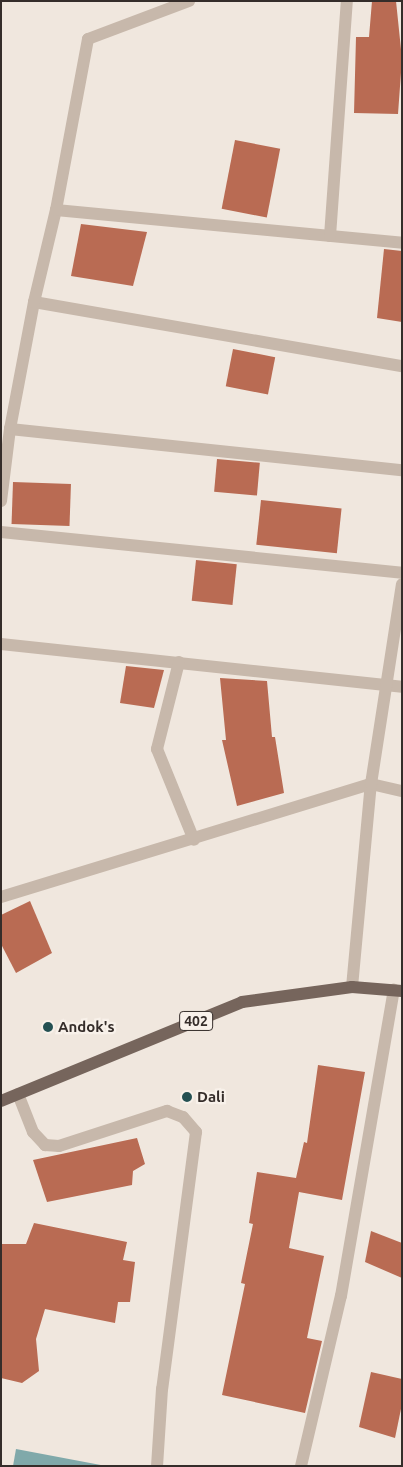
<!DOCTYPE html>
<style>
body{margin:0}
#map{position:relative;width:403px;height:1467px;overflow:hidden;background:#f0e7de;font-family:Ubuntu,sans-serif}
div>[style]{position:absolute}
.water>*{inset:0;background:#80a9aa}
.building>*{inset:0;background:#b96b53;transform-origin:0 0}
.minor>*{height:12px;margin:-6px;padding:0 6px;transform-origin:6px;border-radius:6px;background:#c7b8ab}
.primary>*{height:12px;margin:-6px;padding:0 6px;transform-origin:6px;border-radius:6px;background:#76655c}
.dots>*{width:14px;height:14px;translate:-50% -50%;box-sizing:border-box;border:2px solid #f8f1ea;border-radius:50%}
span{translate:-50% -50%;white-space:nowrap;text-align:center;line-height:1.15;-webkit-text-stroke:4.5px #f8f1ea;paint-order:stroke}
.shield-label span{padding:1px 4px;background:#f8f1ea;border:1px solid;border-radius:4px;-webkit-text-stroke-width:0}
.shield-label{font-size:14px;color:#352d2a;font-weight:700}
.poi-label{font-size:15px;color:#352d2a;font-weight:700}
.left{translate:0 -50%;text-align:left}
.frame{position:absolute;inset:0;border:2px solid #352d2a;pointer-events:none}
</style>
<div id="map">
<div class="water">
<i style="clip-path:polygon(16px 1449px,106px 1466px,13px 1466px)"></i>
</div>
<div class="building">
<i style="clip-path:polygon(372px 1px,396px 1px,402px 59px,398px 114px,354px 113px,356px 37px,369px 37px)"></i>
<i style="left:235px;top:140px;width:46px;height:70px;rotate:11deg"></i>
<i style="clip-path:polygon(81px 224px,147px 232px,133px 286px,71px 276px)"></i>
<i style="clip-path:polygon(384px 249px,402px 251px,402px 322px,377px 318px)"></i>
<i style="left:233px;top:349px;width:43px;height:38px;rotate:11deg"></i>
<i style="left:217px;top:459px;width:43px;height:33px;rotate:5deg"></i>
<i style="left:13px;top:482px;width:58px;height:42px;rotate:2deg"></i>
<i style="left:261px;top:500px;width:81px;height:45px;rotate:6deg"></i>
<i style="left:196px;top:560px;width:41px;height:41px;rotate:6deg"></i>
<i style="clip-path:polygon(126px 666px,164px 670px,154px 708px,120px 703px)"></i>
<i style="clip-path:polygon(220px 678px,267px 681px,272px 737px,275px 737px,284px 793px,237px 806px,222px 740px,226px 740px)"></i>
<i style="clip-path:polygon(30px 901px,52px 953px,16px 973px,1px 944px,1px 915px)"></i>
<i style="clip-path:polygon(318px 1065px,365px 1072px,342px 1200px,299px 1192px,289px 1248px,324px 1256px,307px 1338px,322px 1341px,305px 1413px,222px 1395px,245px 1284px,241px 1283px,253px 1224px,249px 1223px,257px 1172px,296px 1178px,304px 1142px,307px 1143px)"></i>
<i style="clip-path:polygon(137px 1138px,145px 1164px,133px 1171px,132px 1185px,47px 1202px,33px 1160px)"></i>
<i style="clip-path:polygon(34px 1223px,127px 1242px,123px 1260px,135px 1262px,130px 1302px,118px 1302px,115px 1323px,45px 1309px,36px 1339px,39px 1371px,22px 1383px,1px 1378px,1px 1244px,26px 1244px)"></i>
<i style="clip-path:polygon(371px 1231px,402px 1243px,402px 1278px,365px 1262px)"></i>
<i style="clip-path:polygon(371px 1372px,402px 1379px,402px 1404px,395px 1438px,359px 1427px)"></i>
</div>
<div class="minor">
<i style="left:56px;top:210px;width:348px;rotate:5.4deg"></i>
<i style="left:330px;top:236px;width:236px;rotate:-85.9deg"></i>
<i style="left:34px;top:302px;width:374px;rotate:9.9deg"></i>
<i style="left:10px;top:429px;width:394px;rotate:6deg"></i>
<i style="left:1px;top:501px;width:73px;rotate:-82.9deg"></i>
<i style="left:10px;top:429px;width:129px;rotate:-79.3deg"></i>
<i style="left:34px;top:302px;width:95px;rotate:-76.6deg"></i>
<i style="left:56px;top:210px;width:174px;rotate:-79.4deg"></i>
<i style="left:88px;top:39px;width:108px;rotate:-20.6deg"></i>
<i style="left:1px;top:532px;width:403px;rotate:5.8deg"></i>
<i style="left:1px;top:644px;width:403px;rotate:6.1deg"></i>
<i style="left:179px;top:662px;width:90px;rotate:104.2deg"></i>
<i style="left:157px;top:749px;width:98px;rotate:67.9deg"></i>
<i style="left:1px;top:897px;width:387px;rotate:-17deg"></i>
<i style="left:371px;top:784px;width:32px;rotate:13deg"></i>
<i style="left:352px;top:987px;width:204px;rotate:-84.7deg"></i>
<i style="left:371px;top:784px;width:202px;rotate:-81.2deg"></i>
<i style="left:18px;top:1094px;width:41px;rotate:68.5deg"></i>
<i style="left:33px;top:1132px;width:18px;rotate:47deg"></i>
<i style="left:45px;top:1145px;width:14px;rotate:4deg"></i>
<i style="left:59px;top:1146px;width:114px;rotate:-18deg"></i>
<i style="left:167px;top:1111px;width:17px;rotate:21deg"></i>
<i style="left:183px;top:1117px;width:20px;rotate:49deg"></i>
<i style="left:196px;top:1132px;width:259px;rotate:97.5deg"></i>
<i style="left:162px;top:1389px;width:77px;rotate:93.7deg"></i>
<i style="left:301px;top:1466px;width:175px;rotate:-76.8deg"></i>
<i style="left:341px;top:1296px;width:311px;rotate:-80.2deg"></i>
</div>
<div class="primary">
<i style="left:1px;top:1101px;width:261px;rotate:-22.3deg"></i>
<i style="left:242px;top:1002px;width:111px;rotate:-7.8deg"></i>
<i style="left:352px;top:987px;width:50px;rotate:4.6deg"></i>
</div>
<div class="dots">
<i style="left:48px;top:1027px;background:#245052"></i>
<i style="left:187px;top:1097px;background:#245052"></i>
</div>
<div class="shield-label">
<span style="left:196px;top:1021px">402</span>
</div>
<div class="poi-label">
<span class="left" style="left:58px;top:1027px">Andok's</span>
<span class="left" style="left:197px;top:1097px">Dali</span>
</div>
<div class="frame"></div>
</div>
